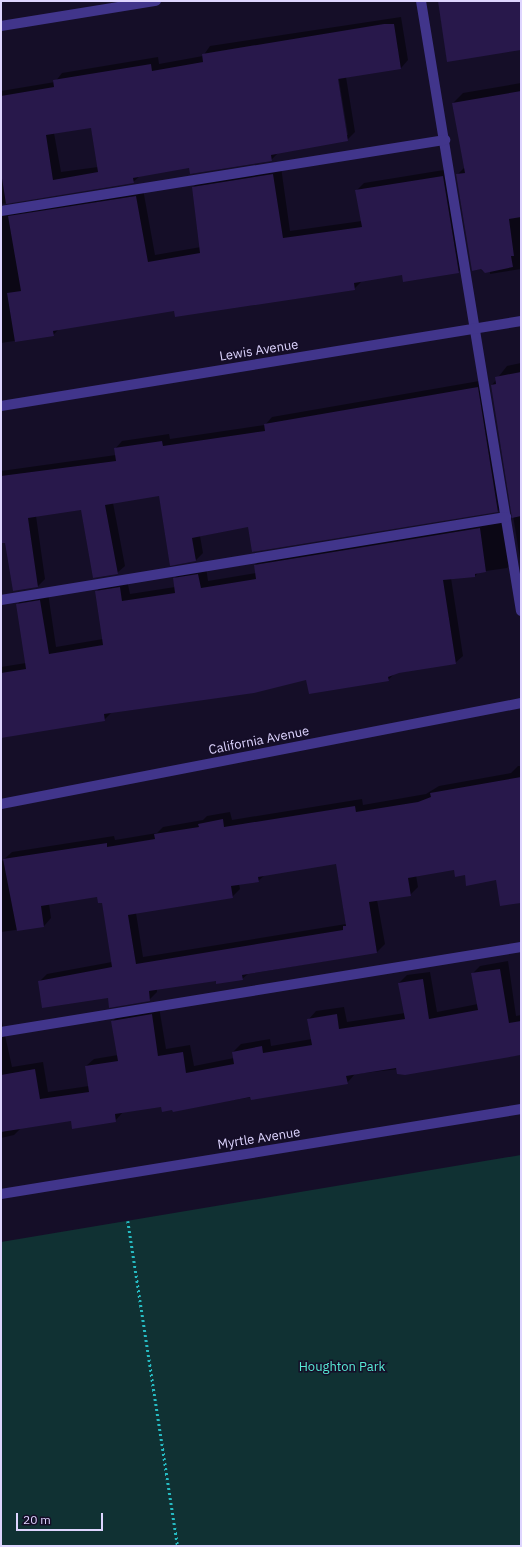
<!DOCTYPE html>
<style>
body{margin:0}
#map{position:relative;width:522px;height:1547px;overflow:hidden;background:#150e28;font-family:"IBM Plex Sans",sans-serif}
div>[style]{position:absolute}
.green>*{inset:0;background:#103133}
.shadow>*{inset:0;background:#0007}
.building>*{inset:0;background:#28184b}
.path>*{height:2.5px;margin-top:-1.25px;transform-origin:0;background:repeating-linear-gradient(90deg,#26bcc3 0 2px,transparent 0 5px)}
.minor>*{height:10px;margin:-5px;padding:0 5px;transform-origin:5px;border-radius:5px;background:#41358b}
span{translate:-50% -50%;white-space:nowrap;text-align:center;line-height:1.15;-webkit-text-stroke:3px #150e28;paint-order:stroke}
.street-label{font-size:13px;color:#ded5ff}
.park-label{font-size:13px;color:#57e9d4}
.frame{position:absolute;inset:0;border:2px solid #ded5ff;pointer-events:none}
.scale{position:absolute;left:16px;top:1513px;width:87px;height:18px;box-sizing:border-box;border:2px solid #ded5ff;border-top:0;padding-left:5px;font-size:12px;line-height:14px;white-space:nowrap;color:#ded5ff;-webkit-text-stroke:3px #150e28;paint-order:stroke}
</style>
<div id="map">
<div class="green">
<i style="clip-path:polygon(521px 1155px,521px 1546px,1px 1546px,1px 1242px)"></i>
</div>
<div class="shadow">
<i style="clip-path:polygon(evenodd,401px 17px,408px 60px,401px 68px,346px 77px,355px 132px,347px 140px,278px 153px,271px 160px,190px 167px,140px 176px,133px 182px,1px 204px,10px 210px,143px 189px,155px 255px,201px 247px,193px 187px,201px 180px,281px 167px,290px 231px,362px 221px,356px 191px,364px 183px,450px 169px,466px 264px,458px 272px,403px 274px,362px 281px,354px 289px,175px 310px,59px 329px,53px 335px,1px 343px,1px 91px,55px 82px,62px 73px,158px 57px,159px 64px,203px 56px,210px 46px,401px 17px,336px 74px,338px 74px,348px 135px,346px 135px,336px 74px,401px 17px,92px 127px,98px 167px,61px 172px,54px 133px,92px 127px)"></i>
<i style="clip-path:polygon(521px 83px,521px 269px,490px 274px,490px 272px,482px 271px,457px 175px,465px 167px,453px 103px,463px 93px)"></i>
<i style="clip-path:polygon(521px 363px,521px 565px,492px 385px,507px 366px)"></i>
<i style="clip-path:polygon(485px 380px,505px 503px,498px 511px,249px 526px,200px 536px,203px 553px,196px 560px,160px 495px,113px 503px,125px 566px,117px 573px,81px 509px,36px 516px,45px 579px,38px 586px,14px 590px,6px 542px,1px 542px,1px 471px,116px 455px,115px 449px,122px 441px,169px 434px,170px 439px,265px 425px,272px 417px)"></i>
<i style="clip-path:polygon(508px 518px,515px 560px,507px 568px,479px 572px,475px 576px,451px 578px,463px 656px,455px 663px,395px 673px,388px 680px,307px 679px,112px 712px,104px 720px,1px 736px,1px 667px,26px 663px,17px 605px,24px 597px,48px 593px,56px 647px,103px 639px,96px 592px,103px 584px,127px 580px,130px 594px,175px 587px,174px 579px,181px 571px,206px 567px,208px 581px,256px 573px,255px 565px,263px 558px)"></i>
<i style="clip-path:polygon(evenodd,518px 766px,521px 766px,521px 902px,497px 879px,466px 874px,454px 869px,416px 875px,418px 887px,410px 895px,377px 900px,385px 944px,377px 952px,248px 974px,242px 979px,216px 979px,157px 989px,157px 992px,149px 1000px,109px 996px,39px 982px,47px 974px,112px 962px,103px 902px,98px 896px,49px 904px,51px 918px,44px 926px,1px 932px,1px 862px,12px 852px,114px 836px,115px 840px,157px 833px,163px 827px,203px 820px,207px 816px,230px 812px,232px 820px,362px 799px,363px 805px,426px 794px,439px 786px,511px 773px,518px 766px,337px 863px,346px 924px,143px 957px,136px 913px,232px 897px,240px 889px,239px 884px,258px 881px,265px 875px,337px 863px)"></i>
<i style="clip-path:polygon(508px 961px,516px 1016px,521px 1015px,521px 1055px,355px 1074px,347px 1083px,173px 1109px,162px 1106px,123px 1112px,115px 1121px,71px 1120px,21px 1128px,14px 1135px,1px 1138px,1px 1017px,12px 1067px,43px 1062px,48px 1092px,89px 1086px,86px 1066px,94px 1059px,118px 1055px,113px 1021px,120px 1013px,159px 1007px,166px 1049px,190px 1045px,194px 1066px,234px 1058px,233px 1052px,241px 1044px,270px 1039px,271px 1046px,312px 1039px,309px 1019px,316px 1011px,344px 1007px,347px 1022px,405px 1013px,399px 983px,407px 975px,430px 972px,437px 1012px,478px 1004px,473px 973px,480px 966px)"></i>
</div>
<div class="building">
<i style="clip-path:polygon(438px 1px,521px 1px,521px 50px,447px 62px)"></i>
<i style="clip-path:polygon(evenodd,384px 24px,394px 24px,401px 69px,338px 79px,348px 141px,271px 155px,272px 161px,190px 174px,189px 168px,133px 178px,134px 183px,6px 204px,1px 172px,1px 96px,54px 87px,53px 80px,151px 64px,152px 71px,203px 62px,202px 54px,384px 24px,91px 128px,98px 172px,53px 180px,46px 135px,91px 128px)"></i>
<i style="clip-path:polygon(521px 91px,521px 217px,509px 219px,514px 256px,511px 256px,513px 267px,485px 273px,481px 269px,472px 271px,456px 174px,465px 173px,452px 103px)"></i>
<i style="clip-path:polygon(273px 174px,283px 238px,362px 227px,355px 190px,443px 176px,459px 273px,403px 282px,402px 275px,354px 283px,355px 290px,175px 317px,174px 311px,53px 331px,54px 336px,15px 342px,7px 293px,21px 291px,8px 216px,136px 196px,148px 262px,200px 253px,192px 187px)"></i>
<i style="clip-path:polygon(521px 372px,521px 516px,512px 518px,491px 385px,496px 384px,495px 377px)"></i>
<i style="clip-path:polygon(478px 387px,498px 512px,252px 552px,248px 527px,192px 538px,196px 561px,170px 566px,159px 496px,105px 505px,118px 574px,93px 578px,81px 510px,28px 518px,38px 587px,13px 591px,5px 543px,1px 543px,1px 476px,116px 461px,114px 448px,162px 441px,163px 446px,265px 431px,264px 424px)"></i>
<i style="clip-path:polygon(480px 528px,486px 572px,475px 574px,475px 577px,443px 580px,456px 664px,399px 673px,388px 677px,389px 681px,309px 694px,306px 680px,254px 693px,104px 714px,105px 721px,1px 738px,1px 673px,26px 669px,16px 604px,40px 600px,49px 654px,103px 645px,95px 591px,120px 587px,122px 601px,175px 593px,173px 578px,198px 574px,201px 588px,256px 579px,254px 565px)"></i>
<i style="clip-path:polygon(evenodd,521px 777px,521px 903px,500px 906px,496px 880px,466px 886px,465px 875px,455px 877px,454px 870px,408px 878px,411px 896px,369px 902px,377px 953px,242px 975px,243px 980px,216px 984px,216px 981px,149px 991px,150px 1001px,109px 1008px,108px 998px,42px 1008px,38px 981px,112px 967px,102px 903px,98px 903px,97px 897px,41px 906px,44px 927px,17px 931px,3px 859px,107px 843px,107px 847px,155px 839px,154px 834px,199px 827px,198px 824px,223px 819px,224px 827px,355px 806px,356px 812px,418px 802px,431px 797px,430px 793px,521px 777px,336px 864px,346px 926px,343px 926px,343px 930px,136px 964px,128px 915px,233px 898px,231px 886px,259px 882px,258px 877px,336px 864px)"></i>
<i style="clip-path:polygon(500px 969px,509px 1023px,521px 1021px,521px 1055px,405px 1075px,397px 1074px,396px 1068px,346px 1076px,348px 1084px,251px 1100px,250px 1097px,173px 1112px,172px 1110px,162px 1112px,161px 1107px,115px 1114px,116px 1122px,72px 1129px,71px 1121px,1px 1132px,1px 1075px,35px 1069px,40px 1099px,89px 1092px,85px 1066px,118px 1061px,111px 1021px,152px 1014px,158px 1056px,183px 1052px,186px 1073px,234px 1064px,232px 1052px,262px 1046px,263px 1053px,312px 1045px,307px 1019px,337px 1014px,339px 1029px,405px 1019px,398px 983px,423px 979px,429px 1019px,478px 1010px,471px 973px)"></i>
</div>
<div class="path">
<i style="left:128px;top:1221px;width:329px;rotate:81.3deg"></i>
</div>
<div class="minor">
<i style="left:421px;top:1px;width:618px;rotate:80.69deg"></i>
<i style="left:1px;top:26px;width:157px;rotate:-9.2deg"></i>
<i style="left:1px;top:211px;width:450px;rotate:-9.1deg"></i>
<i style="left:1px;top:406px;width:527px;rotate:-9.28deg"></i>
<i style="left:1px;top:600px;width:512px;rotate:-9.33deg"></i>
<i style="left:1px;top:804px;width:530px;rotate:-10.99deg"></i>
<i style="left:1px;top:1032px;width:527px;rotate:-9.28deg"></i>
<i style="left:1px;top:1194px;width:527px;rotate:-9.28deg"></i>
</div>
<div class="street-label">
<span style="left:259px;top:351px;rotate:-9deg">Lewis Avenue</span>
<span style="left:259px;top:741px;rotate:-11deg">California Avenue</span>
<span style="left:259px;top:1139px;rotate:-9deg">Myrtle Avenue</span>
</div>
<div class="park-label">
<span style="left:342px;top:1367px">Houghton Park</span>
</div>
<div class="frame"></div>
<div class="scale">20 m</div>
</div>
